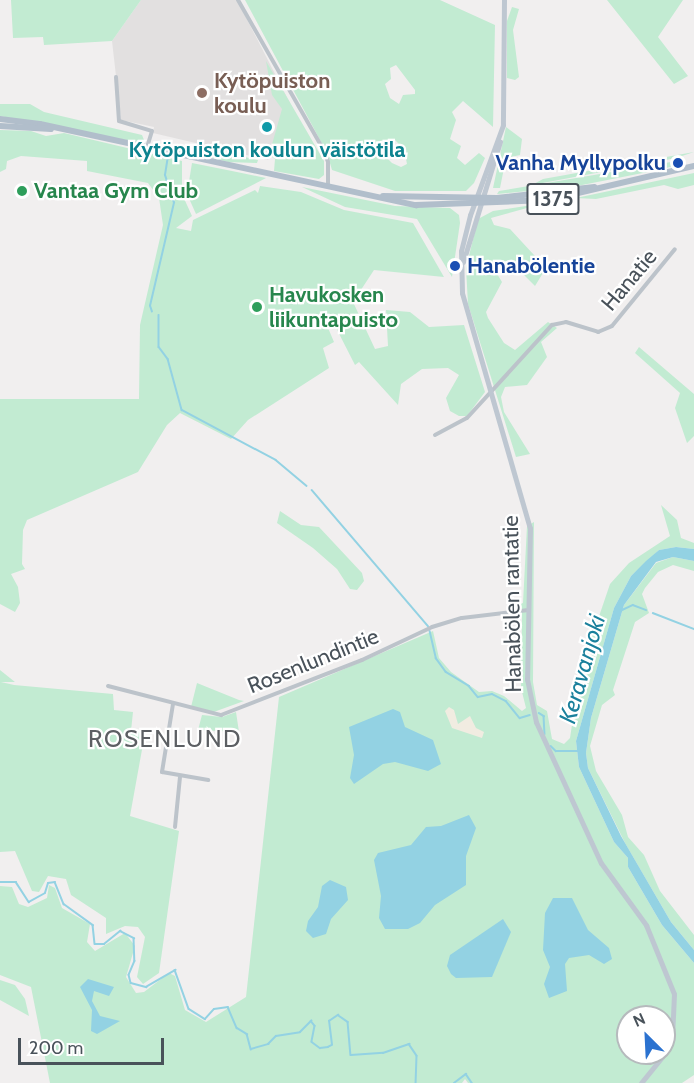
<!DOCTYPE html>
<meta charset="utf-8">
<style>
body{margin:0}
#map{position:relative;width:694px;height:1083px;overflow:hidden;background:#f1efef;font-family:Cabin,sans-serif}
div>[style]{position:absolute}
.education>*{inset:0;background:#e2e0e0}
.green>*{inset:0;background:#c2ebd2}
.sand>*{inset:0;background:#f1ece1}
.water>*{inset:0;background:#93d2e3}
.stream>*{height:1.5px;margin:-0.75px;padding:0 0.75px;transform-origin:0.75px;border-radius:0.75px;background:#93d2e3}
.street>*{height:4px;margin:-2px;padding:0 2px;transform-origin:2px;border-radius:2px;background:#bcc3ca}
.secondary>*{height:5px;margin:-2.5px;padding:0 2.5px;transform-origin:2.5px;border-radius:2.5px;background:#bec7d1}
.primary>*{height:6px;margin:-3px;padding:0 3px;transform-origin:3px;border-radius:3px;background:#b1becb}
.dots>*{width:16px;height:16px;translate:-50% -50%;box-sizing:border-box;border:3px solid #fff;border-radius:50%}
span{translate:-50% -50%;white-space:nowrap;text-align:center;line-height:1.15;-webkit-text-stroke:4.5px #fff;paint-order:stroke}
.shield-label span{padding:2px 4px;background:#fff;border:2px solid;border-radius:4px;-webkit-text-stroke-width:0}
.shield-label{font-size:21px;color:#49525a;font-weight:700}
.education-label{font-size:22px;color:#785e54;font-weight:700}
.left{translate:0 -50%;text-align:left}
.culture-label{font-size:22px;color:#0d838f;font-weight:700}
.transit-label{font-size:22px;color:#164399;font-weight:700}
.right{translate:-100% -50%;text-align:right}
.leisure-label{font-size:22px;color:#27864d;font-weight:700}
.street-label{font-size:22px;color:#49525a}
.water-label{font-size:24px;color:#1a809c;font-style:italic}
.neighbourhood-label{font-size:24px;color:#5c5f63;letter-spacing:1.5px}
.north{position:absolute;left:616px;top:1005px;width:60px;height:60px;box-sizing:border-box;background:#fff;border:2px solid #b6babd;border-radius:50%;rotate:336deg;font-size:16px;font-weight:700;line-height:24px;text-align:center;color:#49525a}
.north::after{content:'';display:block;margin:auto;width:21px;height:27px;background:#2b72d0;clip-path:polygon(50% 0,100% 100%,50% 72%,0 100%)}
.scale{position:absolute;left:18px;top:1038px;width:146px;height:27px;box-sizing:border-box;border:3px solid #49525a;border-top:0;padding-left:8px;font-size:18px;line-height:21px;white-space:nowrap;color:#49525a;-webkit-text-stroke:4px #fff;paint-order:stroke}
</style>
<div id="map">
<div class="education">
<i style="clip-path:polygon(141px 0,237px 0,292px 107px,268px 160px,153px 133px,154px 127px,121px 120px,112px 41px)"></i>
</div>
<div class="green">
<i style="clip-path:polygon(11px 0,141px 0,112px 41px,44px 45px,43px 37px,13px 38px)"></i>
<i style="clip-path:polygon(evenodd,245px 0,440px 0,495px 25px,493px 127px,463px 101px,452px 112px,456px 120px,450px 139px,461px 146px,457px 158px,465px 165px,479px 153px,485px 158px,474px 183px,466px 191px,395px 191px,332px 170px,327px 153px,245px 0,396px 65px,415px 90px,415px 94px,403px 95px,399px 104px,390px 98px,385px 84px,391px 79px,390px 68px,396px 65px,245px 0,394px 139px,404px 149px,407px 164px,401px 167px,392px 163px,379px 150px,370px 160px,369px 154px,376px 146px,394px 139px)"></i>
<i style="clip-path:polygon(607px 0,683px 0,658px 37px,688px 76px,674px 84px)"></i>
<i style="clip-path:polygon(512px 7px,519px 9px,513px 30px,519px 77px,515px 80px,507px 78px,507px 21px)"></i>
<i style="clip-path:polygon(266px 61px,324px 161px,324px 175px,319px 179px,274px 171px,275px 159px,269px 155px,282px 109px,272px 95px)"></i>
<i style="clip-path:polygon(0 104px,30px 104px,44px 112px,142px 135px,144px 140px,137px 142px,0 116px)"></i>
<i style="clip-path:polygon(506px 127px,522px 139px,520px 155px,511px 157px,504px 168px,500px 188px,493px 188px)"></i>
<i style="clip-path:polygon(0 130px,31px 131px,46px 136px,64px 133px,182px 161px,182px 194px,192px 216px,176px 228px,191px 231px,193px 220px,255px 190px,258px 193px,260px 186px,301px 192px,344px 210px,413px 223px,444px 277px,374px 270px,353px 302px,375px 349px,388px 346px,386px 310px,410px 312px,429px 327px,464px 325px,485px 392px,467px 416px,459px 416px,450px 411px,446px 398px,459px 375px,448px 368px,422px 369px,401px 384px,398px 405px,359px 362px,355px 365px,330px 316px,323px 316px,334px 342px,323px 348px,329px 368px,248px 420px,231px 439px,180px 413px,167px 425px,138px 472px,27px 520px,23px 530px,22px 564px,25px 569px,11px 574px,18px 587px,20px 603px,15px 612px,0 604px,0 399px,139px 399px,140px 325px,163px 225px,159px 198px,148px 183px,87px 171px,87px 161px,21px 156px,7px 161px,6px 169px,0 172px)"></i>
<i style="clip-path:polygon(195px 146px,258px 160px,257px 163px,228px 162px,189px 152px)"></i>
<i style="clip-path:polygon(694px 152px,676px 158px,532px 185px,543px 179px)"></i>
<i style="clip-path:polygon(671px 162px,673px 166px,663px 169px,577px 186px,497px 194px,499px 191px)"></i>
<i style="clip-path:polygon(192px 163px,232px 171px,266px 178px,196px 214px,187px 194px)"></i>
<i style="clip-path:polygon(694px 173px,694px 185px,678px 189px,664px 185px,596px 199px,576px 198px)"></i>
<i style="clip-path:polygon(302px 187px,395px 206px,450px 208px,459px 215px,460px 223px,452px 277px,417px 219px,345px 207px)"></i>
<i style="clip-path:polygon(545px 203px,491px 218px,494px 225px,510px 229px,546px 268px,535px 286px,517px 268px,495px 261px,494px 269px,502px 282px,486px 312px,488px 318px,504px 343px,515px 350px,548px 322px,557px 328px,541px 342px,547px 357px,527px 385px,505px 387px,501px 397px,504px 412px,530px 454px,516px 457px,468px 304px,466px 268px,478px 219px,493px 211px)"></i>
<i style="clip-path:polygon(639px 347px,694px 394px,694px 436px,687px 443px,675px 408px,680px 393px,635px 353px)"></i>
<i style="clip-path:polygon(evenodd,661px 505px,677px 520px,681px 538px,694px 543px,694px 549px,676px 547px,659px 550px,631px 576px,614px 608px,576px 741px,579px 767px,614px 842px,628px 858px,628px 867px,662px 925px,694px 963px,694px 1075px,682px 1083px,468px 1083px,465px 1079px,462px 1083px,50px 1083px,31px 987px,0 975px,0 886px,12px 887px,19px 904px,28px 907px,47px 898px,49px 885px,55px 888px,62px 908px,90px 924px,87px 942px,95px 951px,125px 933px,135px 946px,126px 977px,136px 993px,144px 992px,169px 973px,175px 976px,185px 1010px,206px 1022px,246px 997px,279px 697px,433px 631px,439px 658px,451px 672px,479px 692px,492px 691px,504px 696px,522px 711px,526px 708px,521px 688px,522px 618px,517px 605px,523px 603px,527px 526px,534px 522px,533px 682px,537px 705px,547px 711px,552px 739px,564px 744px,570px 738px,575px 705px,591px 659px,591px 640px,610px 584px,629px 563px,670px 536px,661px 505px,628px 1017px,664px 1017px,664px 1053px,628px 1053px,628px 1017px)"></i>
<i style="clip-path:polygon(280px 511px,301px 525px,319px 527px,362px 573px,364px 581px,357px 590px,350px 589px,337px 569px,313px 548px,277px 523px)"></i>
<i style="clip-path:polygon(673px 557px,694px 561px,694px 571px,673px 565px,658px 572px,645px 588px,642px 594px,649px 613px,635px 622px,613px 690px,615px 695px,602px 705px,590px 746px,596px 771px,622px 815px,628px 837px,644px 855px,660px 891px,694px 935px,694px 950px,671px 922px,625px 843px,588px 768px,586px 753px,591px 718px,624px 605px,656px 563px)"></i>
<i style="clip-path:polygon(0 670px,15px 682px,1px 682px,14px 685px,113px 694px,114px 710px,133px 712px,131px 731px,145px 733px,130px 816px,179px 831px,159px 973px,143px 984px,137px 977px,145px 937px,138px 927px,125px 926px,106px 934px,106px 918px,71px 895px,66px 879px,48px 876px,39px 892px,32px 891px,15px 851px,0 852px)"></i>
<i style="clip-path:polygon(197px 683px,239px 700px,244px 701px,211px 713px,191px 707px)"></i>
<i style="clip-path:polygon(236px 712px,239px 732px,198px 730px,202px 715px,222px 717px)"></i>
<i style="clip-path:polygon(0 980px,15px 985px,25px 999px,29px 1016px,0 1000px)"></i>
</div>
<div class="sand">
<i style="clip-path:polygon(449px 707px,454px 710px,458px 724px,470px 716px,476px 728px,484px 732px,482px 738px,452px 728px,445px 711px)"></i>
</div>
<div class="water">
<i style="clip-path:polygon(676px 547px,694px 549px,694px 561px,673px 557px,656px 562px,624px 605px,591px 718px,586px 753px,588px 768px,621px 836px,671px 922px,694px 950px,694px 963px,662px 925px,628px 867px,628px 858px,614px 842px,579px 767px,576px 741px,614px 608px,631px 576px,646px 561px,659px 550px)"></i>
<i style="clip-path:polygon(393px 709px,400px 712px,405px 727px,433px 740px,441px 764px,428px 771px,395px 762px,383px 764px,354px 784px,350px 778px,354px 755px,349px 727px)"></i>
<i style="clip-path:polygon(469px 815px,476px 828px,466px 856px,466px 885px,435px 905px,420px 923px,408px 929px,385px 929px,379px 918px,381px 896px,374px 860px,378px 853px,411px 845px,426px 827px,441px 826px)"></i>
<i style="clip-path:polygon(330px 880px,346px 887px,348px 900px,331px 919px,326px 934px,313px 938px,306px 931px,308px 921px,318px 907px,322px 886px)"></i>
<i style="clip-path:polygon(572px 898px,588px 930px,609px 948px,612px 959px,604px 964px,589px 955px,569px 958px,565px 964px,567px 991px,549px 998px,544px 984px,550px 967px,543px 950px,545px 913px,553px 898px)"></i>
<i style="clip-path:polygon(503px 919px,511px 932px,492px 977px,456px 978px,451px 974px,447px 966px,450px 955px)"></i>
<i style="clip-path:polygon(88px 979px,114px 987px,109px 996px,94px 991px,92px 1001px,100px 1016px,120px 1021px,97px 1034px,91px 1031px,92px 1010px,80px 987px)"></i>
</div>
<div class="stream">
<i style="left:152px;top:312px;width:6px;rotate:-108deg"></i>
<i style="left:150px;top:306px;width:106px;rotate:-76.9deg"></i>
<i style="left:174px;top:203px;width:29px;rotate:-108deg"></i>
<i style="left:165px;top:175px;width:18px;rotate:-81deg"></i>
<i style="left:159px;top:315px;width:32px;rotate:90deg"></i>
<i style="left:159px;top:347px;width:15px;rotate:53deg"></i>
<i style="left:168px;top:359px;width:53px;rotate:74.6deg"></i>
<i style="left:182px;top:410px;width:106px;rotate:28deg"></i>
<i style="left:276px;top:460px;width:40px;rotate:40deg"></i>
<i style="left:312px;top:490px;width:179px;rotate:49.5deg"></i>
<i style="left:620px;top:611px;width:14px;rotate:-25deg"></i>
<i style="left:633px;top:605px;width:14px;rotate:21deg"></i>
<i style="left:653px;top:613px;width:44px;rotate:21.3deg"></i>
<i style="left:430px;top:631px;width:28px;rotate:77deg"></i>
<i style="left:436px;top:658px;width:17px;rotate:54deg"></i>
<i style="left:446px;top:672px;width:27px;rotate:31deg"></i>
<i style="left:469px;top:686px;width:14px;rotate:51deg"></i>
<i style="left:478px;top:697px;width:14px;rotate:-12deg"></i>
<i style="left:492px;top:694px;width:16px;rotate:27deg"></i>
<i style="left:506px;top:701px;width:22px;rotate:51deg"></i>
<i style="left:520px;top:718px;width:10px;rotate:-17deg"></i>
<i style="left:539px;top:713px;width:6px;rotate:31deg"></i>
<i style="left:544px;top:716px;width:18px;rotate:87deg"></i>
<i style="left:551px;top:746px;width:7px;rotate:45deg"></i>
<i style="left:556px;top:751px;width:23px"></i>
<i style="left:0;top:882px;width:16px"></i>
<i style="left:16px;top:882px;width:24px;rotate:57deg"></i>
<i style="left:29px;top:902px;width:18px;rotate:-29deg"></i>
<i style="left:45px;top:893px;width:10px;rotate:-73deg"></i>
<i style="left:48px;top:883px;width:7px;rotate:-8deg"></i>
<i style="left:55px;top:882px;width:24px;rotate:68deg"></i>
<i style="left:64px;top:904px;width:36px;rotate:36deg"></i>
<i style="left:93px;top:925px;width:19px;rotate:84deg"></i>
<i style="left:95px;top:944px;width:9px"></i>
<i style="left:104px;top:944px;width:21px;rotate:-39deg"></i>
<i style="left:120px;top:931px;width:16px;rotate:27deg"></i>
<i style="left:134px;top:938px;width:23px;rotate:88deg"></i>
<i style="left:135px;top:961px;width:15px;rotate:113deg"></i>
<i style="left:129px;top:975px;width:8px;rotate:76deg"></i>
<i style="left:131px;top:983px;width:16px;rotate:15deg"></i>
<i style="left:146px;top:987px;width:34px;rotate:-30deg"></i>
<i style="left:175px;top:970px;width:41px;rotate:70.3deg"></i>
<i style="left:189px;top:1009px;width:19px;rotate:32deg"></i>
<i style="left:205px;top:1019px;width:13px;rotate:-48deg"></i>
<i style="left:214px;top:1009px;width:14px;rotate:-8deg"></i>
<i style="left:228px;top:1007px;width:23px;rotate:67deg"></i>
<i style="left:237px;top:1028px;width:12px;rotate:31deg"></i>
<i style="left:247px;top:1034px;width:16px;rotate:75deg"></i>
<i style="left:251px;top:1049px;width:18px;rotate:-16deg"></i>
<i style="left:268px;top:1044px;width:11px;rotate:-45deg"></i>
<i style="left:276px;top:1036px;width:24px;rotate:-9deg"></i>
<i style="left:300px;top:1032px;width:16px;rotate:-45deg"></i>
<i style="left:311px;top:1021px;width:6px;rotate:51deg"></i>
<i style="left:315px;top:1026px;width:16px;rotate:101deg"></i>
<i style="left:312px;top:1042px;width:10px;rotate:37deg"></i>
<i style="left:320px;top:1048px;width:8px;rotate:-7deg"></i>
<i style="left:328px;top:1047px;width:4px;rotate:-27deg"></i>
<i style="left:332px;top:1045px;width:24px;rotate:-97deg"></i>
<i style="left:329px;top:1021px;width:11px;rotate:-34deg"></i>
<i style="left:338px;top:1015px;width:12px;rotate:35deg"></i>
<i style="left:348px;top:1022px;width:33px;rotate:85deg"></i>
<i style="left:351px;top:1055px;width:32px;rotate:-4deg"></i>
<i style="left:383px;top:1053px;width:28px;rotate:-19deg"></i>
<i style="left:409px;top:1044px;width:14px;rotate:56deg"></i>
<i style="left:417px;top:1056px;width:27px;rotate:92deg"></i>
<i style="left:454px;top:1083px;width:15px;rotate:-37deg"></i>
<i style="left:466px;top:1074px;width:11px;rotate:56deg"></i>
</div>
<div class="street">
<i style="left:238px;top:0;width:169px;rotate:60.3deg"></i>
<i style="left:322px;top:147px;width:16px;rotate:68deg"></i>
<i style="left:328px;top:162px;width:23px;rotate:90deg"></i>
<i style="left:116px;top:77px;width:44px;rotate:86.1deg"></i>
<i style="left:119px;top:121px;width:34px;rotate:17deg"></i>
<i style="left:152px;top:131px;width:17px;rotate:107deg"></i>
<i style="left:435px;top:435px;width:36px;rotate:-28deg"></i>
<i style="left:467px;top:418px;width:126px;rotate:-47.6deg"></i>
<i style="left:552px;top:325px;width:14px;rotate:-12deg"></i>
<i style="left:566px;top:322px;width:34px;rotate:17deg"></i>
<i style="left:598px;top:332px;width:15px;rotate:-23deg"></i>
<i style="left:612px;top:326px;width:99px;rotate:-50.7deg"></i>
<i style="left:108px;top:686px;width:117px;rotate:14.4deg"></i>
<i style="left:221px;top:715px;width:151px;rotate:-21.3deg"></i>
<i style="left:362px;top:660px;width:77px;rotate:-25.2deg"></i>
<i style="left:432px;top:627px;width:31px;rotate:-17deg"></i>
<i style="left:462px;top:618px;width:67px;rotate:-6.8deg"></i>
<i style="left:173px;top:704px;width:69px;rotate:99.2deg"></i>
<i style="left:162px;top:772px;width:47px;rotate:9.9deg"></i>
<i style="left:175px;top:827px;width:50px;rotate:-84.3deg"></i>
</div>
<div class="secondary">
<i style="left:504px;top:0;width:125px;rotate:90.5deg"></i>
<i style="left:503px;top:125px;width:96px;rotate:110.1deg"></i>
<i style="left:470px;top:215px;width:37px;rotate:104deg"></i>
<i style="left:461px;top:251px;width:42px;rotate:88.6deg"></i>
<i style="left:462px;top:293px;width:245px;rotate:73.9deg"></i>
<i style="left:530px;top:528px;width:151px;rotate:91.1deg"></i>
<i style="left:527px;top:679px;width:44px;rotate:78.2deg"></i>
<i style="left:536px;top:722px;width:155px;rotate:65.3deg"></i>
<i style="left:601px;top:863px;width:77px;rotate:54deg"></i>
<i style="left:646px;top:925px;width:74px;rotate:67.9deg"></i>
<i style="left:674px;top:994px;width:44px;rotate:92.6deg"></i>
<i style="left:672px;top:1038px;width:21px;rotate:118deg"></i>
<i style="left:662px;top:1057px;width:33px;rotate:129deg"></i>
<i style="left:463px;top:262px;width:126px;rotate:-72.9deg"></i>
</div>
<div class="primary">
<i style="left:0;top:119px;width:40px;rotate:7.1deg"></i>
<i style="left:40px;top:124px;width:385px;rotate:12.2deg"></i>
<i style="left:416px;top:205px;width:132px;rotate:-2.2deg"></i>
<i style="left:548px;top:200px;width:150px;rotate:-13.1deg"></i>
<i style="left:0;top:126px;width:51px;rotate:3.4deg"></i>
<i style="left:383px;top:196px;width:114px;rotate:1deg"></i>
<i style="left:497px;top:198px;width:98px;rotate:-6.5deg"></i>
</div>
<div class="dots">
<i style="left:202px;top:93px;background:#8d6e63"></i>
<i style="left:267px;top:127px;background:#0f9aa8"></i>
<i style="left:678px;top:163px;background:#1a4fb4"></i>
<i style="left:22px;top:191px;background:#2e9e5b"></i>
<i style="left:455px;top:266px;background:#1a4fb4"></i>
<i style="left:257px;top:307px;background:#2e9e5b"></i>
</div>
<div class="shield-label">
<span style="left:553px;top:199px">1375</span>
</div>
<div class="education-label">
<span class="left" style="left:214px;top:93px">Kytöpuiston<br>koulu</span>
</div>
<div class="culture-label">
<span style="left:267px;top:150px">Kytöpuiston koulun väistötila</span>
</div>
<div class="transit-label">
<span class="right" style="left:666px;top:163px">Vanha Myllypolku</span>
<span class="left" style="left:467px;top:266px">Hanabölentie</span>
</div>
<div class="leisure-label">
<span class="left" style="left:34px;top:191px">Vantaa Gym Club</span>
<span class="left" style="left:269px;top:307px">Havukosken<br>liikuntapuisto</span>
</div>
<div class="street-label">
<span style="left:629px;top:280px;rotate:-50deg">Hanatie</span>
<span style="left:512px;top:604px;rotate:-91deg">Hanabölen rantatie</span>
<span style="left:313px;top:661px;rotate:-22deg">Rosenlundintie</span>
</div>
<div class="water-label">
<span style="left:582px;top:669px;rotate:-74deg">Keravanjoki</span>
</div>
<div class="neighbourhood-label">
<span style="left:165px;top:739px">ROSENLUND</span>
</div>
<div class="north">N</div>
<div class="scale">200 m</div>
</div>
